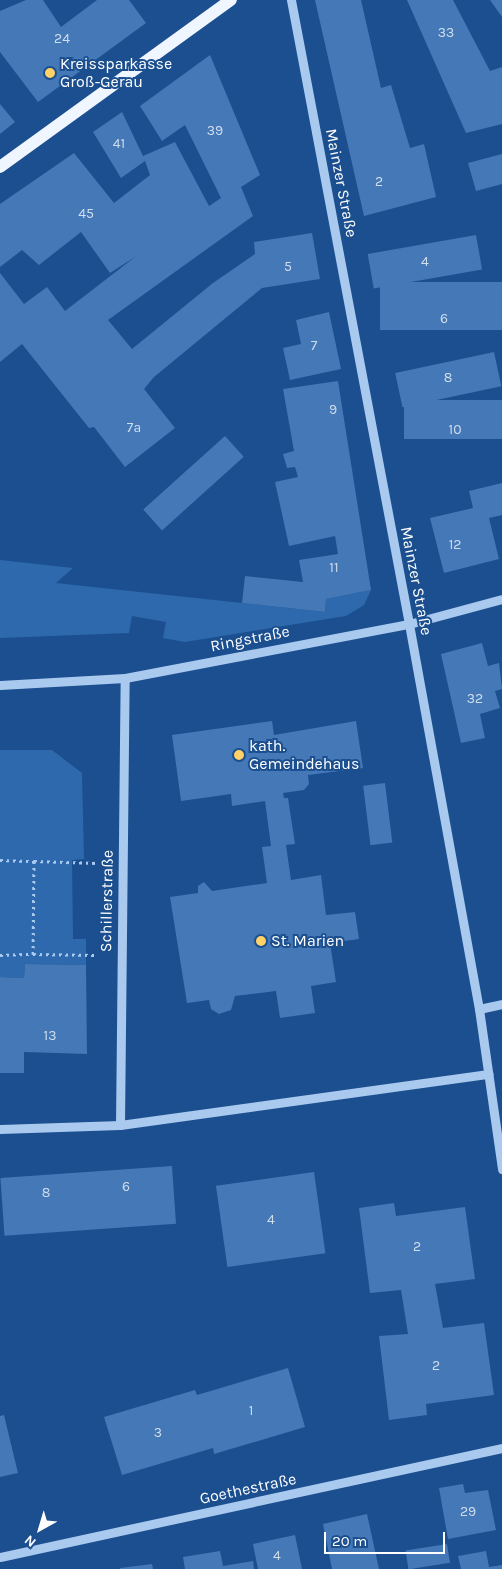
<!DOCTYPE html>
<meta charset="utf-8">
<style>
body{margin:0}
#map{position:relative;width:502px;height:1569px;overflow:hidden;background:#1b4f8f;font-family:Karla,sans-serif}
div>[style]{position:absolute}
.green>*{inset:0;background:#2e69ad}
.building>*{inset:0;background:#4478b7;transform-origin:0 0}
.path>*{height:3px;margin-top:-1.5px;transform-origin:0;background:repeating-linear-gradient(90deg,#a9c9ee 0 2.5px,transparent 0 6.5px)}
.minor>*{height:9px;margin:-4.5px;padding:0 4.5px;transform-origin:4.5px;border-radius:4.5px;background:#a9c9ee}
.major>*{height:12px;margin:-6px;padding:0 6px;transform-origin:6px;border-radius:6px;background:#f0f6ff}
.dots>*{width:14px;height:14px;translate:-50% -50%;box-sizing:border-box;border:2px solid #1b4f8f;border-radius:50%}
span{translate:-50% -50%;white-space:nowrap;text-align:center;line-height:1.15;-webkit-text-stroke:4px #1b4f8f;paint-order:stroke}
.number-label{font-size:14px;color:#d0dded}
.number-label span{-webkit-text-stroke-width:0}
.poi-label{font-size:16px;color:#fff}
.left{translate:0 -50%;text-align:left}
.street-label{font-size:16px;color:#fff}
.north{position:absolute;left:15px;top:1504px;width:50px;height:50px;-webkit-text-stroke:4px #1b4f8f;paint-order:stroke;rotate:219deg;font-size:14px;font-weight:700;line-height:20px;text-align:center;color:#fff}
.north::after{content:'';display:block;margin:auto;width:18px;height:22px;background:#fff;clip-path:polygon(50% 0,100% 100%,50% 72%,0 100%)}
.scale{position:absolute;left:324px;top:1532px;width:121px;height:22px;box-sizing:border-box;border:2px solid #fff;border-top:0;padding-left:6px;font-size:15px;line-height:18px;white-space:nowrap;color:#fff;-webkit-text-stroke:4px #1b4f8f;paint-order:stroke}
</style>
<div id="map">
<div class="green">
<i style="clip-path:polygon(0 560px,73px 568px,56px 583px,325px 612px,326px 599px,371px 590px,364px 605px,346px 616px,185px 642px,163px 638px,166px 622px,132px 616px,129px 633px,0 638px)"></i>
<i style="clip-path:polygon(0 750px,52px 750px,82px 773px,84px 859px,72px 860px,73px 939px,86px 939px,86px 965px,25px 964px,24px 978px,0 977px)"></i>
</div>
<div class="building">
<i style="clip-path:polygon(26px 0,43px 0,61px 27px,97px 0,129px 0,146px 23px,38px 102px,0 52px,0 11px)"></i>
<i style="clip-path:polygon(315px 0,361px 0,381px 88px,391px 85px,410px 148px,424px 144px,436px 197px,364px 216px)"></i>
<i style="clip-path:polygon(407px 0,453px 0,490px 71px,502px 67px,502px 124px,466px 133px)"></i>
<i style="clip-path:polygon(490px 0,502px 0,502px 17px)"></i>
<i style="clip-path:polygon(210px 55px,260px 175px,241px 187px,253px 216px,108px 320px,132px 349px,213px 283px,255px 254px,254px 242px,312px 233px,320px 279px,262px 288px,154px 377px,144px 389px,175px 428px,125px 467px,94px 427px,89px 428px,22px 344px,0 362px,0 273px,24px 304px,47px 287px,65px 311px,135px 257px,110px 273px,81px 232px,39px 265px,22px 250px,0 267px,0 204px,74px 153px,114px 203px,150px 175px,145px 161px,121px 178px,93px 132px,122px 112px,143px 156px,175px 142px,209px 206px,221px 198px,185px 125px,162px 141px,140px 106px)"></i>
<i style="clip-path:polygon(0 104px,15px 122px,0 134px)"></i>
<i style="clip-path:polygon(502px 154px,502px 184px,476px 191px,468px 163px)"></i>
<i style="left:476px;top:235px;width:35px;height:110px;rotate:80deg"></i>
<i style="left:502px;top:282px;width:48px;height:122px;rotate:90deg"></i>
<i style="clip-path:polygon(329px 312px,341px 369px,290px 380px,283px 348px,301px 344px,296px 320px)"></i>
<i style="left:494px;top:352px;width:35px;height:101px;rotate:78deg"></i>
<i style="clip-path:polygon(338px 381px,371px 590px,326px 599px,325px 612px,242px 603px,245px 576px,303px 582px,299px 560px,338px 554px,335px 536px,289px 546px,275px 482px,298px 477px,295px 467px,287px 468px,283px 454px,294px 451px,283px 389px)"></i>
<i style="left:502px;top:400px;width:39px;height:98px;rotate:90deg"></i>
<i style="left:225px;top:436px;width:28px;height:110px;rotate:48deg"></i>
<i style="clip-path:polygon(502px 483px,502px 515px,489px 518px,499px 559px,444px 573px,430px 518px,473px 508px,469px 491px)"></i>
<i style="clip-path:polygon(482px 643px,488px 666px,499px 663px,502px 689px,495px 691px,500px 708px,480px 714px,485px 738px,461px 743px,441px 654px)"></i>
<i style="clip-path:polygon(272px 721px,274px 735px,356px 721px,363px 768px,308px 775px,309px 784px,304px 790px,283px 793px,284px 798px,288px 798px,295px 844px,286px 845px,291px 880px,321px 875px,326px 915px,355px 912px,359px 939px,330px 943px,336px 982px,311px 986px,315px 1013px,280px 1018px,276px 991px,235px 996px,231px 1010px,219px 1014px,211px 1009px,209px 1000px,187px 1003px,170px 897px,198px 893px,198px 886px,204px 882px,212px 891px,267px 883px,262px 847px,271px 846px,265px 801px,232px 806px,231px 794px,181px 801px,172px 735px)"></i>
<i style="left:385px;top:783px;width:60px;height:22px;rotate:83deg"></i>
<i style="clip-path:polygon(25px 964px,86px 965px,87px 1054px,24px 1052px,24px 1073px,0 1073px,0 977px,24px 978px)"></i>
<i style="left:172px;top:1166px;width:58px;height:172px;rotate:86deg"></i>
<i style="left:314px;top:1172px;width:82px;height:99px;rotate:82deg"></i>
<i style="clip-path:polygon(394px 1203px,396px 1216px,465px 1207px,475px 1279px,435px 1284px,443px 1328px,484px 1323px,494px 1395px,426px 1404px,427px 1415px,389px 1420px,379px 1336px,408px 1334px,401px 1290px,370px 1293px,359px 1208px)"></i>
<i style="clip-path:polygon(288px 1368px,305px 1427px,214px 1454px,213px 1448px,122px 1475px,104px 1417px,195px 1390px,197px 1395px)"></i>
<i style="clip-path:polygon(4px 1415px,18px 1473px,0 1477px,0 1416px)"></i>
<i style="clip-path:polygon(463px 1484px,465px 1493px,488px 1490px,496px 1530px,448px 1539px,439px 1488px)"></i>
<i style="clip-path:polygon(367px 1514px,379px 1569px,332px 1569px,323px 1524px)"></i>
<i style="clip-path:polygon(295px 1535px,302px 1569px,258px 1569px,253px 1544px)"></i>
<i style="left:447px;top:1544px;width:19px;height:42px;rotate:81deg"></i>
<i style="clip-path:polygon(220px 1551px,223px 1566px,253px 1561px,254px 1569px,185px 1569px,183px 1557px)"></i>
<i style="clip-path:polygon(486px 1551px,489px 1567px,502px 1565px,502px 1569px,461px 1569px,458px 1556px)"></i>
<i style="clip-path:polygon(152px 1564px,153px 1569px,120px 1569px,120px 1568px)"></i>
</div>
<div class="path">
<i style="left:0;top:860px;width:34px;rotate:2deg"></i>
<i style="left:34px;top:861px;width:93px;rotate:90.6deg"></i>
<i style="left:33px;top:954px;width:63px;rotate:0.9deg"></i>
<i style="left:34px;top:861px;width:63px;rotate:1.8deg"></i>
<i style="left:0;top:955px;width:33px;rotate:-2deg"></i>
</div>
<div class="minor">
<i style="left:291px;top:0;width:635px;rotate:79.29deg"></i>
<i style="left:409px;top:624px;width:391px;rotate:79.7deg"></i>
<i style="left:479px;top:1009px;width:162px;rotate:81.8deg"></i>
<i style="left:0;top:685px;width:125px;rotate:-3.2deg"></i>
<i style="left:125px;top:678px;width:289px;rotate:-10.8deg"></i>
<i style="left:409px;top:624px;width:96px;rotate:-15deg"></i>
<i style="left:479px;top:1009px;width:24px;rotate:-12deg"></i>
<i style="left:120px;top:1125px;width:447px;rotate:-89.4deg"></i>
<i style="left:0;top:1129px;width:120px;rotate:-1.9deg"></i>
<i style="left:120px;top:1125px;width:372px;rotate:-7.9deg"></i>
<i style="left:0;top:1557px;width:514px;rotate:-12.25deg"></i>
</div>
<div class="major">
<i style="left:0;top:167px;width:285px;rotate:-35.9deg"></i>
</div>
<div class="dots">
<i style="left:50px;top:73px;background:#ffd166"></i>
<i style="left:239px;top:755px;background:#ffd166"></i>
<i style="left:261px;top:941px;background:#ffd166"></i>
</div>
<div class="number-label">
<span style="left:446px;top:33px">33</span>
<span style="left:62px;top:39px">24</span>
<span style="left:215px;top:131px">39</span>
<span style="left:119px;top:144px">41</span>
<span style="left:379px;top:182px">2</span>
<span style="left:86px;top:214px">45</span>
<span style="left:425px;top:262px">4</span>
<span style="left:288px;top:267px">5</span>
<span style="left:444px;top:319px">6</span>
<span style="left:314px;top:346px">7</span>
<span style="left:448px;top:378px">8</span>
<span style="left:333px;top:410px">9</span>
<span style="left:134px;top:428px">7a</span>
<span style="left:455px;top:430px">10</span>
<span style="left:455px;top:545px">12</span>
<span style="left:334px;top:568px">11</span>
<span style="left:475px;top:699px">32</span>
<span style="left:50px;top:1036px">13</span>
<span style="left:126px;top:1187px">6</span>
<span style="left:46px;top:1193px">8</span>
<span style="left:271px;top:1220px">4</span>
<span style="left:417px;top:1247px">2</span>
<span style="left:436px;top:1366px">2</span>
<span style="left:251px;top:1411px">1</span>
<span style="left:158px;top:1433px">3</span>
<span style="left:468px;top:1512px">29</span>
<span style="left:277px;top:1556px">4</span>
</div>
<div class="poi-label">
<span class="left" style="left:60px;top:73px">Kreissparkasse<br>Groß-Gerau</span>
<span class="left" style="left:249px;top:755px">kath.<br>Gemeindehaus</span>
<span class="left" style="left:271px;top:941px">St. Marien</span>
</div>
<div class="street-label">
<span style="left:341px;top:183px;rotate:79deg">Mainzer Straße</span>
<span style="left:416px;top:581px;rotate:79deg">Mainzer Straße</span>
<span style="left:250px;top:639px;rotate:-11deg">Ringstraße</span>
<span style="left:107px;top:901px;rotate:-89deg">Schillerstraße</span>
<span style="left:248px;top:1489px;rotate:-12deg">Goethestraße</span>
</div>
<div class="north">N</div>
<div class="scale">20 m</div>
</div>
